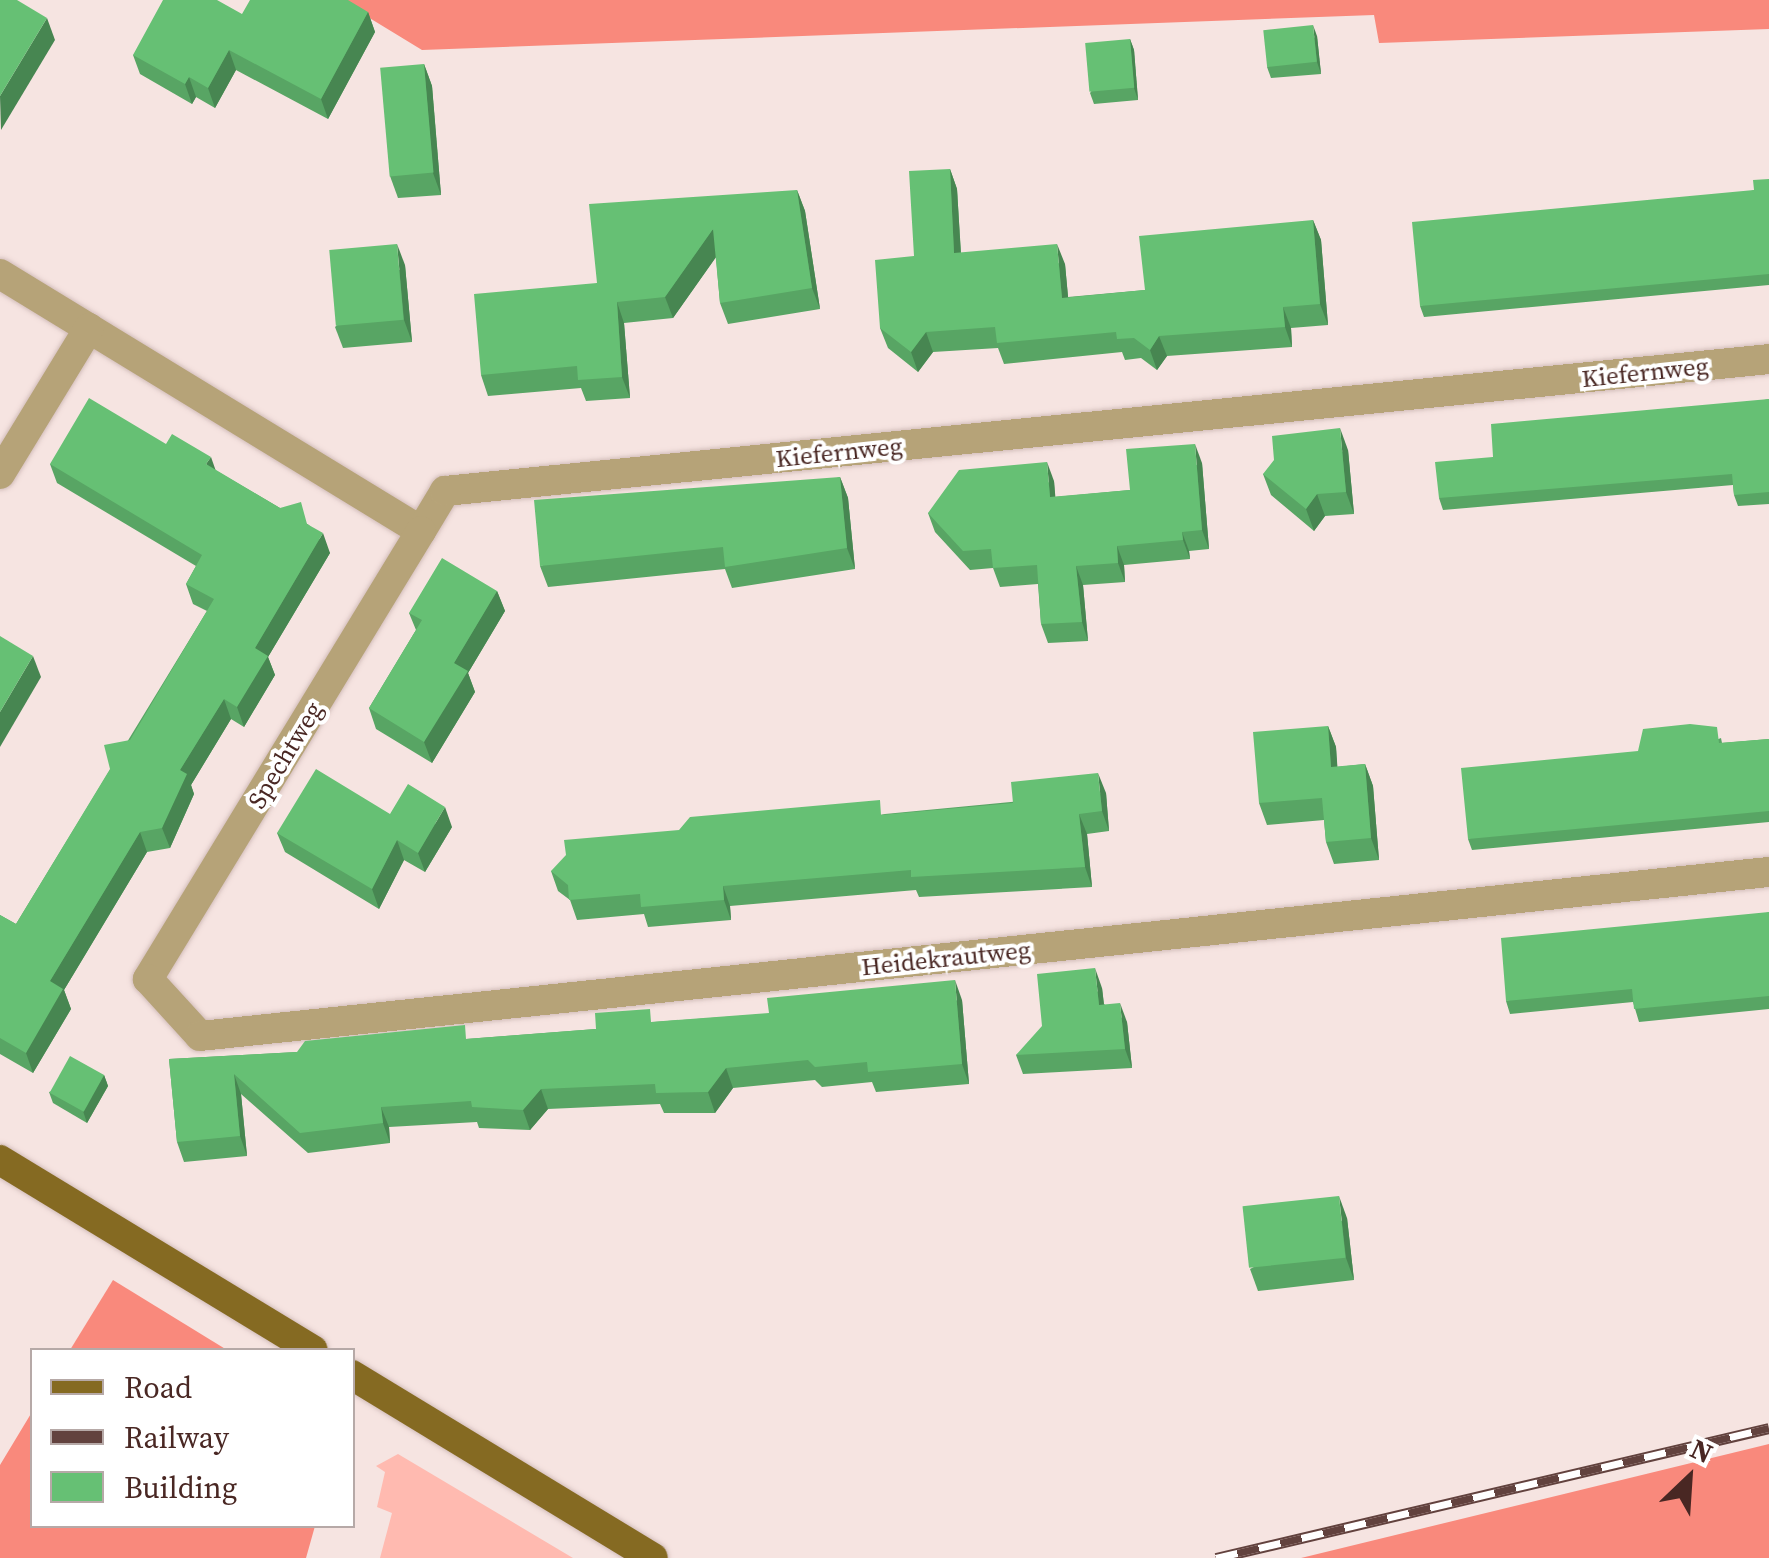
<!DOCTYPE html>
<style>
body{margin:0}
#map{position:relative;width:1769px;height:1558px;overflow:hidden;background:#f6e4e1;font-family:"Source Serif 4",serif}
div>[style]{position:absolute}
.green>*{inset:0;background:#ffbab0}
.forest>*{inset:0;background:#f9897c}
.roads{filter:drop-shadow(0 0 2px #d3bebb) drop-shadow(0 0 2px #d3bebb)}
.minor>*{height:30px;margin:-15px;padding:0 15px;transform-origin:15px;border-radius:15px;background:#b6a378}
.major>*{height:30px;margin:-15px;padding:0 15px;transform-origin:15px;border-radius:15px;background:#856a22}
.rail>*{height:11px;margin-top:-5.5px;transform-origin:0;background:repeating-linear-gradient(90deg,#fff 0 22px,#62423e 0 44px);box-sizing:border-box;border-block:2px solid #62423e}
.wall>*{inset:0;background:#58a564}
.shaded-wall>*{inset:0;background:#478651}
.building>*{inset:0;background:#66c074;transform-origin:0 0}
span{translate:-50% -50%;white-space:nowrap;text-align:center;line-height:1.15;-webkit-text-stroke:8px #fff;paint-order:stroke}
.street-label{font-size:25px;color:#492723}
.legend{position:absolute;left:30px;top:1348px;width:325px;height:180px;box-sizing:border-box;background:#fff;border:2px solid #b6a9a7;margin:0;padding:12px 18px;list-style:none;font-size:30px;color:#492723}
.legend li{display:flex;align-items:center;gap:20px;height:50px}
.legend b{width:50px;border:2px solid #b6a9a7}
.north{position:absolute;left:1639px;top:1428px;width:100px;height:100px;-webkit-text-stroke:8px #fff;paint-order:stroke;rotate:25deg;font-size:28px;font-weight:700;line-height:40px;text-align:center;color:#492723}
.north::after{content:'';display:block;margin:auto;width:35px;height:45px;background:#492723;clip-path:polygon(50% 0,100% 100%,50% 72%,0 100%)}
</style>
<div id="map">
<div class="green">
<i style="clip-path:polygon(398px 1454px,573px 1558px,380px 1558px,392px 1513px,377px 1507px,385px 1472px,376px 1466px)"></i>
</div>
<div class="forest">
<i style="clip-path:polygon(340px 0,1769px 0,1769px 29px,1379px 43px,1374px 15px,422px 50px)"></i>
<i style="clip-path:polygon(113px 1280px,227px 1350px,70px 1350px)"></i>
<i style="clip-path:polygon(32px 1412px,32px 1526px,315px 1526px,306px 1558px,0 1558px,0 1465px)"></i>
<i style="clip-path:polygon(1769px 1444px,1769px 1558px,1301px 1558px)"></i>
</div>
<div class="roads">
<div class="minor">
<i style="left:0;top:274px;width:493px;rotate:31.4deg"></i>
<i style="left:421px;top:531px;width:47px;rotate:-59deg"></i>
<i style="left:445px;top:491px;width:1331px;rotate:-5.69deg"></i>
<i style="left:0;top:474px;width:171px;rotate:-58.6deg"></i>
<i style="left:421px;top:531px;width:525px;rotate:121.36deg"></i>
<i style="left:148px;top:979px;width:77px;rotate:47.6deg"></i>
<i style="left:200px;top:1036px;width:1578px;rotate:-5.97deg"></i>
</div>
<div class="major">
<i style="left:0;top:1160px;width:366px;rotate:31.3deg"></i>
<i style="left:352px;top:1375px;width:352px;rotate:31.3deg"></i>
</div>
</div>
<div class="rail">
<i style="left:1216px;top:1558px;width:568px;rotate:-13.23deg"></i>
</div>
<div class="wall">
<i style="clip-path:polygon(368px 12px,375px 32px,328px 119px,236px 70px,215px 108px,196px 97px,192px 104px,140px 74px,133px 55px,242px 14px)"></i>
<i style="clip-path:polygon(1317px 36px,1321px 74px,1271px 78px,1267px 67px)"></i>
<i style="clip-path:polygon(1130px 39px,1134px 50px,1138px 100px,1094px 104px,1090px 93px)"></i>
<i style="clip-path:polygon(424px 64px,432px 86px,441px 195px,398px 198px,390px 176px)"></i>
<i style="clip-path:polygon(950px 169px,957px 189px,961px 253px,1065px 264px,1068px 297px,1145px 290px,1313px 220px,1321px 240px,1328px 325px,1291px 328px,1292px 347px,1167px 356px,1157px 370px,1141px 358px,1125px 360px,1122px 352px,1004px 364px,998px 348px,933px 352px,918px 372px,888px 348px,880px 328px,914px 256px)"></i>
<i style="clip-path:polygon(1769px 179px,1769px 285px,1424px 317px,1420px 306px,1754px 190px)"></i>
<i style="clip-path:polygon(797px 190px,805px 211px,820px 309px,728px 324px,720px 303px,716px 257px,673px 318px,624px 323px,630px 398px,586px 401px,581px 388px,488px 396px,481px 375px,597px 283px)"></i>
<i style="clip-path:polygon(405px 265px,412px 342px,343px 348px,335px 327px)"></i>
<i style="clip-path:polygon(1769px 399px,1769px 504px,1738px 506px,1734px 495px,1733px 485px,1443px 510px,1439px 498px,1493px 457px)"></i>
<i style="clip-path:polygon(166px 444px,215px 470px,309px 525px,330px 553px,268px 657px,275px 675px,244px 727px,231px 719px,191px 785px,194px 794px,170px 848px,147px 852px,64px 990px,71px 1009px,33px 1073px,0 1054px,0 915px,16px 924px,207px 611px,193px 604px,186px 584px,196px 566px,57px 483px,50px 464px)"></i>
<i style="clip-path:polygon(1348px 450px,1354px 514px,1325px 516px,1314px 531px,1271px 495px,1263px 474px)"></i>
<i style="clip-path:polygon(1202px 463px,1209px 549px,1189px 551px,1190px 559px,1124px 565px,1125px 582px,1083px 585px,1088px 641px,1048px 643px,1041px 624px,1038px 584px,1000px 587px,993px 568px,970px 570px,935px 532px,928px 513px,1054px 481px,1055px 497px,1130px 490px)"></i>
<i style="clip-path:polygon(840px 477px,848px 498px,855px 569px,732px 588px,725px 569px,548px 587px,540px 566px)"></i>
<i style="clip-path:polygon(497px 591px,505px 611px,468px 673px,475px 692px,432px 763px,376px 729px,369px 708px,416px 630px,409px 613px)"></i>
<i style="clip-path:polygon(1328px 726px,1336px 747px,1337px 767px,1365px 764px,1373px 786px,1379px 860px,1334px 864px,1326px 842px,1324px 820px,1267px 825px,1259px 803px)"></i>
<i style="clip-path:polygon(1721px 738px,1722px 743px,1769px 739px,1769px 822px,1472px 850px,1468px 839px)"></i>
<i style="clip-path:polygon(1106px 793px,1109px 831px,1087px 834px,1092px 887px,919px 897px,916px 890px,730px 906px,731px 920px,648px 927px,644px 914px,577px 920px,570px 900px,558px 891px,551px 871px,885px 814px)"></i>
<i style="clip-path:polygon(390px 814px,452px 827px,425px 872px,404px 860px,379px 909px,285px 852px,277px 833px)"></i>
<i style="clip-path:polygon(1769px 912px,1769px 1009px,1639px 1022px,1633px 1002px,1510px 1014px,1506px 1001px)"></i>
<i style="clip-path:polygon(1102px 988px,1104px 1004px,1127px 1022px,1132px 1068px,1023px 1074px,1016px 1055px)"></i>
<i style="clip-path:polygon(962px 1000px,969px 1084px,876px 1092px,872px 1082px,822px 1087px,815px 1080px,733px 1088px,715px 1113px,664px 1113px,660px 1104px,548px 1109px,530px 1130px,479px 1128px,477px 1122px,389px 1127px,390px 1143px,308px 1153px,241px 1094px,247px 1156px,184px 1162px,177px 1142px,169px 1059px,297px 1052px,596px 1029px,654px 1022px)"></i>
<i style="clip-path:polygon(104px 1075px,108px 1086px,87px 1123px,53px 1103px,49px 1092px)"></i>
<i style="clip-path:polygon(1347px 1218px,1354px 1280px,1258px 1291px,1250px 1269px)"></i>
</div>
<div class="shaded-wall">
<i style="clip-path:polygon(368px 12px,375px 32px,328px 119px,321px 99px)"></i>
<i style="clip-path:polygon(47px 18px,55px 40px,1px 130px,0 96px)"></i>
<i style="clip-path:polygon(1313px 25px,1317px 36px,1321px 74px,1317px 62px)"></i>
<i style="clip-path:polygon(1130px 39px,1134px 50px,1138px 100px,1134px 88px)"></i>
<i style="clip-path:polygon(229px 50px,236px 70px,215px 108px,208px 88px)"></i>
<i style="clip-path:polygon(424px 64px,432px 86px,441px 195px,433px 173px)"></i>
<i style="clip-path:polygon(189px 77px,196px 97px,192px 104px,185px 84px)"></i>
<i style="clip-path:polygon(950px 169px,957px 189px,962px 274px,954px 253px)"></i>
<i style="clip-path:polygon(797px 190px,805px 211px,820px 309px,812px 288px)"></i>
<i style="clip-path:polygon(1313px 220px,1321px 240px,1328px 325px,1320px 304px)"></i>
<i style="clip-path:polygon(713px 229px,721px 250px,673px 318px,665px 297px)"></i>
<i style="clip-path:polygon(397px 244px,405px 265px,412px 342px,404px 320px)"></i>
<i style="clip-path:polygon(1057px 244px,1065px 264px,1070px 318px,1062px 298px)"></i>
<i style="clip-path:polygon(617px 302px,624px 323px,630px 398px,622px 377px)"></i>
<i style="clip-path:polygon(1283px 307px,1291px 328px,1292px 347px,1285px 327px)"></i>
<i style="clip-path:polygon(926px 332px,933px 352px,918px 372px,911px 352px)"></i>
<i style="clip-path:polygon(1159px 336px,1167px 356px,1157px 370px,1150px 350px)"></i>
<i style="clip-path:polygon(1340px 428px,1348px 450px,1354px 514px,1346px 492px)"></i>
<i style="clip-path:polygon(1195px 444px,1202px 463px,1209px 549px,1202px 530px)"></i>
<i style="clip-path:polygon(211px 457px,218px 477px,206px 464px)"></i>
<i style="clip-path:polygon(1047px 462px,1054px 481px,1057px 516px,1050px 497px)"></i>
<i style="clip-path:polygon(840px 477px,848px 498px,855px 569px,847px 548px)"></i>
<i style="clip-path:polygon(1317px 494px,1325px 516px,1314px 531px,1306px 509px)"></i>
<i style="clip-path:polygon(1182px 532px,1189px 551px,1190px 559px,1183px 540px)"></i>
<i style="clip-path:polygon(323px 533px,330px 553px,268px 657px,275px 675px,244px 727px,237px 707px,255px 648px)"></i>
<i style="clip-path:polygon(1117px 546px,1124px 565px,1125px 582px,1118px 563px)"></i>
<i style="clip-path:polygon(1076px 566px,1083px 585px,1088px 641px,1082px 622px)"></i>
<i style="clip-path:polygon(497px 591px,505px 611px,468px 673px,475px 692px,432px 763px,424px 742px,454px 663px)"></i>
<i style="clip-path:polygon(33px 656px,41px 677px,0 747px,0 712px)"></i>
<i style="clip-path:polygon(224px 699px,231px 719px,191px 785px,194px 794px,170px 848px,162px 828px,180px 770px)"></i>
<i style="clip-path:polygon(1328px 726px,1336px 747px,1339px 789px,1331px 767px)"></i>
<i style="clip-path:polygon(1365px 764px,1373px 786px,1379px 860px,1371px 838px)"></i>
<i style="clip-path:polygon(1098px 773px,1106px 793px,1109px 831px,1102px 811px)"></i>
<i style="clip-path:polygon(445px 807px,452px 827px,425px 872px,418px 853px)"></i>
<i style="clip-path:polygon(1079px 814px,1087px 834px,1092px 887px,1085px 867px)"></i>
<i style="clip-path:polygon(140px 832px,147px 852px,64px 990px,71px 1009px,33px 1073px,26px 1053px,50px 981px)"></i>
<i style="clip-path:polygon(397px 840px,404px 860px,379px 909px,372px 889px)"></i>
<i style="clip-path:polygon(723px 886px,730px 906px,731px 920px,724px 900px)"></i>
<i style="clip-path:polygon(1095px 968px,1102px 988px,1106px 1024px,1099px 1005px)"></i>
<i style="clip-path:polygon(955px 980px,962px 1000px,969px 1084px,962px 1064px)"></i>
<i style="clip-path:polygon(1120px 1003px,1127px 1022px,1132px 1068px,1125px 1049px)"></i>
<i style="clip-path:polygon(726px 1068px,733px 1088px,715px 1113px,708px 1092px)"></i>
<i style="clip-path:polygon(234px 1074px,241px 1094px,247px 1156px,240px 1136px)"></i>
<i style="clip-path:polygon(104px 1075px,108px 1086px,87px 1123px,83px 1111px)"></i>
<i style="clip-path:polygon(541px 1089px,548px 1109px,530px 1130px,523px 1110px)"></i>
<i style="clip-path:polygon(381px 1107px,389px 1127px,390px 1143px,383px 1123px)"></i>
<i style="clip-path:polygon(1339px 1196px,1347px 1218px,1354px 1280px,1346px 1258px)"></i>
</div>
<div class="building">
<i style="clip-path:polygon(0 0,17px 0,47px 18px,0 96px)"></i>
<i style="clip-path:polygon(163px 0,217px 0,242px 14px,250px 0,348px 0,368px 12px,321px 99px,229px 50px,208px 88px,189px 77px,185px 84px,133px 55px)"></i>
<i style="left:1313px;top:25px;width:37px;height:50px;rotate:84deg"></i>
<i style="left:1130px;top:39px;width:49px;height:45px;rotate:85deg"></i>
<i style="left:424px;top:64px;width:109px;height:44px;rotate:85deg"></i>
<i style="clip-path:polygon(950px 169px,954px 253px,1057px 244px,1062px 298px,1145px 290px,1139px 236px,1313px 220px,1320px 304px,1283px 307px,1285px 327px,1159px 336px,1150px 350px,1134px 338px,1117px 339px,1116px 332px,997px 343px,995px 327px,926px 332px,911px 352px,880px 328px,875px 260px,914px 256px,909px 171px)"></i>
<i style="clip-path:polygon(1769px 179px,1769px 274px,1420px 306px,1412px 222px,1754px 190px,1753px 180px)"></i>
<i style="clip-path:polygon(797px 190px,812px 288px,720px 303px,713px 229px,665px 297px,617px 302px,622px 377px,578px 380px,577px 366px,481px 375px,474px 294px,597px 283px,589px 204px)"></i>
<i style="left:397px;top:244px;width:76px;height:68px;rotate:85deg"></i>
<i style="clip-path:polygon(89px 398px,166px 444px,172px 434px,211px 457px,206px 464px,280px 508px,301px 502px,307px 524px,323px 533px,255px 648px,268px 656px,237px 707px,224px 699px,180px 770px,187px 774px,162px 828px,140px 832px,50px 981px,63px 989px,26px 1053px,0 1038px,0 915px,16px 924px,110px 769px,104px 745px,130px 740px,214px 599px,186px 584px,202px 555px,50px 464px)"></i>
<i style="clip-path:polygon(1769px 399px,1769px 492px,1734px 495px,1732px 474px,1439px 498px,1435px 462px,1493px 457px,1491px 424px)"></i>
<i style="clip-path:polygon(1340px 428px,1346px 492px,1317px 494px,1306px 509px,1263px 474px,1274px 460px,1272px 436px)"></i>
<i style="clip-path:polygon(1195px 444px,1202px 530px,1182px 532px,1183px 540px,1117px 546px,1118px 563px,1076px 566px,1082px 622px,1041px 624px,1037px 565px,993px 568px,991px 549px,963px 551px,928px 513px,959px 470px,1047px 462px,1050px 497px,1130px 490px,1126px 449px)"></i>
<i style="clip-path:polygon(840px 477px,847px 548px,725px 567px,723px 547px,540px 566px,534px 500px)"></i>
<i style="clip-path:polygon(442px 558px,497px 591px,454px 663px,468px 671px,424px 742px,369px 708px,422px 620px,409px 613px)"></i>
<i style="clip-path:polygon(0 636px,33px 656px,0 712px)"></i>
<i style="clip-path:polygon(1690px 724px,1717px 727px,1719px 743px,1769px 739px,1769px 811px,1468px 839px,1461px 768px,1638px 751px,1643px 729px)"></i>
<i style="clip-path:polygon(1328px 726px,1331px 767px,1365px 764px,1371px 838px,1326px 842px,1322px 798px,1259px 803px,1253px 732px)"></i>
<i style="clip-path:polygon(316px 769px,390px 814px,408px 784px,445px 807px,418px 853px,397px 840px,372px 889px,277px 833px)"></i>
<i style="clip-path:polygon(1098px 773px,1102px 811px,1079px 814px,1085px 867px,911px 877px,911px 870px,723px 886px,724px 900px,641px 907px,640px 894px,569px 900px,568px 885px,551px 871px,566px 855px,564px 840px,679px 830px,690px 817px,880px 800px,881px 815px,1013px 803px,1011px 782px)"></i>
<i style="clip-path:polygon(1769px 912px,1769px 996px,1634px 1009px,1632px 989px,1506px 1001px,1501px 938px)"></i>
<i style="clip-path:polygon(1095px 968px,1099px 1005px,1120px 1003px,1125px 1049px,1016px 1055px,1042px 1026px,1037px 974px)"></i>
<i style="clip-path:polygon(955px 980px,962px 1064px,868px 1072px,867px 1062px,815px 1067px,808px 1060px,726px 1068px,708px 1092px,656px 1093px,655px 1084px,541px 1089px,523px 1110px,472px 1107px,471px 1101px,381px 1107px,383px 1123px,300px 1133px,234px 1074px,240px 1136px,177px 1142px,169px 1059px,297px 1052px,305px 1041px,465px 1025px,466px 1039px,596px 1029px,595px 1013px,650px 1009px,651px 1022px,769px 1013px,767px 998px)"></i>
<i style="left:70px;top:1056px;width:39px;height:42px;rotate:29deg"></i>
<i style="left:1339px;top:1196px;width:62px;height:97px;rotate:84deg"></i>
</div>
<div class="street-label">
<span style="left:1645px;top:372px;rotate:-6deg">Kiefernweg</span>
<span style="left:839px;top:452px;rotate:-6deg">Kiefernweg</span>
<span style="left:285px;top:755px;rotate:-59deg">Spechtweg</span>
<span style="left:946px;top:958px;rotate:-6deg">Heidekrautweg</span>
</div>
<ul class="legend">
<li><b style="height:12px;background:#856a22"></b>Road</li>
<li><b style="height:12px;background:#62423e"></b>Railway</li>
<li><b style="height:28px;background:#66c074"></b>Building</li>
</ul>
<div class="north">N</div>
</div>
